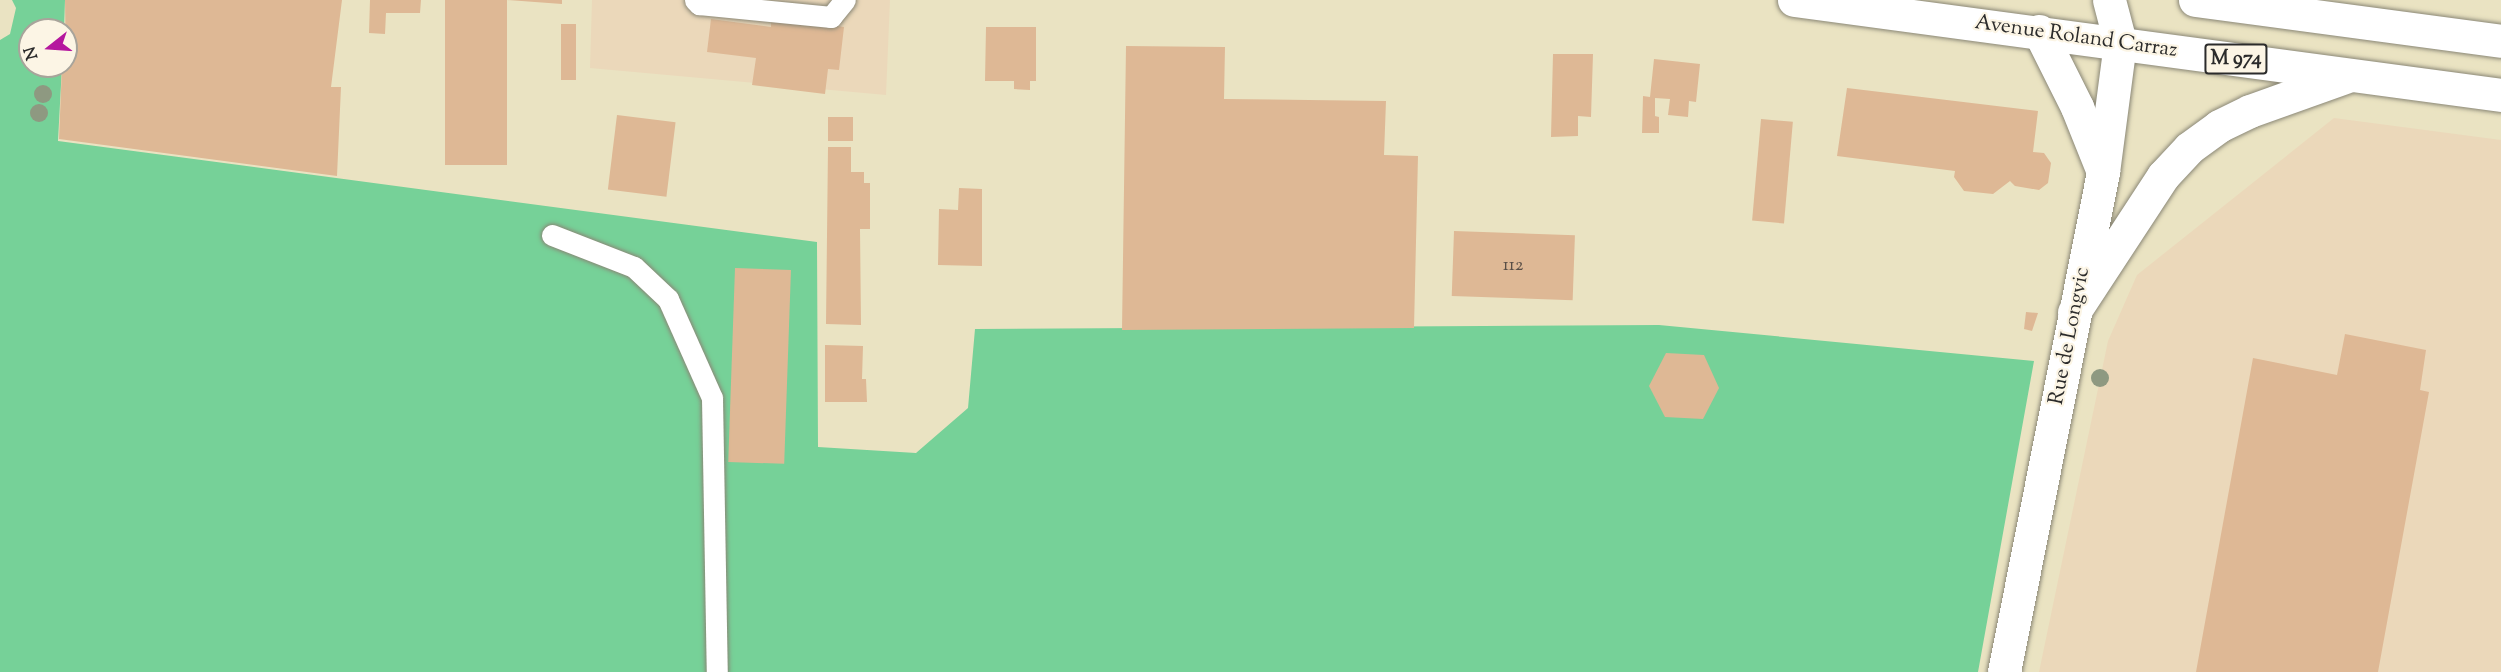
<!DOCTYPE html>
<style>
body{margin:0}
#map{position:relative;width:2501px;height:672px;overflow:hidden;background:#eae3c2;font-family:"Sorts Mill Goudy",serif}
div>[style]{position:absolute}
.built>*{inset:0;background:#ebd8ba}
.green>*{inset:0;background:#76d198}
.building>*{inset:0;background:#deb895;transform-origin:0 0}
.roads{filter:drop-shadow(0 0 2px #8a8776) drop-shadow(0 0 2px #8a8776)}
.service>*{height:21px;margin:-10.5px;padding:0 10.5px;transform-origin:10.5px;border-radius:10.5px;background:#fff}
.tertiary>*{height:33px;margin:-16.5px;padding:0 16.5px;transform-origin:16.5px;border-radius:16.5px;background:#fff}
.primary>*{height:33px;margin:-16.5px;padding:0 16.5px;transform-origin:16.5px;border-radius:16.5px;background:#fff}
.trees>*{width:18px;height:18px;margin:-9px;border-radius:50%;background:#8e9981}
span{translate:-50% -50%;white-space:nowrap;text-align:center;line-height:1.15;-webkit-text-stroke:4.5px #fcf5e5;paint-order:stroke}
.number-label{font-size:18px;color:#584e46}
.number-label span{-webkit-text-stroke-width:0}
.shield-label span{padding:2px 4px;background:#fcf5e5;border:2px solid;border-radius:4px;-webkit-text-stroke-width:0}
.shield-label{font-size:20px;color:#2b2b2b;font-weight:700}
.street-label{font-size:21px;color:#2b2b2b}
.north{position:absolute;left:18px;top:18px;width:60px;height:60px;box-sizing:border-box;background:#fcf5e5;border:2px solid #a8a49b;border-radius:50%;rotate:253deg;font-size:16px;font-weight:700;line-height:24px;text-align:center;color:#2b2b2b}
.north::after{content:'';display:block;margin:auto;width:21px;height:27px;background:#b5179e;clip-path:polygon(50% 0,100% 100%,50% 72%,0 100%)}
</style>
<div id="map">
<div class="built">
<i style="clip-path:polygon(592px 0,890px 0,886px 95px,590px 68px)"></i>
<i style="clip-path:polygon(2334px 118px,2501px 140px,2501px 672px,2039px 672px,2108px 341px,2137px 275px)"></i>
</div>
<div class="green">
<i style="clip-path:polygon(12px 0,65px 0,64px 30px,30px 30px,30px 66px,62px 66px,58px 141px,817px 242px,818px 447px,916px 453px,968px 408px,975px 329px,1659px 325px,2034px 361px,1978px 672px,0 672px,0 40px,10px 34px,16px 8px)"></i>
</div>
<div class="building">
<i style="clip-path:polygon(65px 0,342px 0,331px 87px,341px 87px,337px 176px,59px 139px,62px 66px,66px 66px)"></i>
<i style="clip-path:polygon(370px 0,421px 0,420px 13px,386px 13px,385px 34px,369px 33px)"></i>
<i style="left:445px;top:0;width:62px;height:165px"></i>
<i style="clip-path:polygon(507px 0,562px 0,562px 4px)"></i>
<i style="clip-path:polygon(771px 18px,844px 27px,839px 70px,828px 69px,825px 94px,752px 85px,756px 58px,707px 52px,711px 19px,771px 27px)"></i>
<i style="left:561px;top:24px;width:15px;height:56px"></i>
<i style="clip-path:polygon(986px 27px,1036px 27px,1036px 81px,1030px 81px,1030px 90px,1014px 89px,1014px 81px,985px 81px)"></i>
<i style="clip-path:polygon(1126px 46px,1225px 47px,1224px 99px,1386px 101px,1384px 155px,1418px 156px,1414px 328px,1122px 330px)"></i>
<i style="clip-path:polygon(1553px 54px,1593px 54px,1591px 117px,1578px 116px,1578px 136px,1551px 137px)"></i>
<i style="clip-path:polygon(1654px 59px,1700px 64px,1696px 102px,1689px 101px,1688px 117px,1668px 115px,1670px 99px,1655px 98px,1655px 116px,1659px 117px,1659px 133px,1642px 133px,1643px 96px,1650px 97px)"></i>
<i style="clip-path:polygon(1847px 88px,2038px 111px,2033px 152px,2044px 153px,2051px 163px,2048px 183px,2039px 190px,2015px 186px,2010px 181px,1993px 194px,1964px 191px,1954px 177px,1955px 171px,1837px 156px)"></i>
<i style="left:617px;top:115px;width:59px;height:75px;rotate:7deg"></i>
<i style="left:828px;top:117px;width:25px;height:24px"></i>
<i style="left:1761px;top:119px;width:32px;height:102px;rotate:5deg"></i>
<i style="clip-path:polygon(828px 147px,851px 147px,851px 172px,864px 172px,864px 183px,870px 183px,870px 229px,860px 229px,861px 325px,826px 324px)"></i>
<i style="clip-path:polygon(959px 188px,982px 189px,982px 266px,938px 265px,939px 209px,958px 210px)"></i>
<i style="left:1454px;top:231px;width:121px;height:65px;rotate:2deg"></i>
<i style="left:735px;top:268px;width:56px;height:194px;rotate:2deg"></i>
<i style="clip-path:polygon(2026px 312px,2038px 313px,2032px 331px,2024px 329px)"></i>
<i style="clip-path:polygon(2345px 334px,2426px 350px,2420px 390px,2429px 392px,2378px 672px,2196px 672px,2253px 358px,2337px 375px)"></i>
<i style="clip-path:polygon(825px 345px,863px 346px,862px 379px,866px 379px,867px 402px,825px 402px)"></i>
<i style="clip-path:polygon(1666px 353px,1704px 355px,1719px 388px,1703px 419px,1665px 417px,1649px 386px)"></i>
</div>
<div class="roads">
<div class="service">
<i style="left:695px;top:0;width:6px;rotate:45deg"></i>
<i style="left:699px;top:4px;width:133px;rotate:5.6deg"></i>
<i style="left:831px;top:17px;width:22px;rotate:-51deg"></i>
<i style="left:552px;top:235px;width:88px;rotate:21.3deg"></i>
<i style="left:634px;top:267px;width:47px;rotate:43.3deg"></i>
<i style="left:668px;top:299px;width:108px;rotate:66deg"></i>
<i style="left:712px;top:398px;width:274px;rotate:89deg"></i>
</div>
<div class="tertiary">
<i style="left:2004px;top:672px;width:510px;rotate:-78.8deg"></i>
<i style="left:2103px;top:172px;width:131px;rotate:-82.5deg"></i>
<i style="left:2120px;top:42px;width:43px;rotate:-104.7deg"></i>
</div>
<div class="primary">
<i style="left:1794px;top:0;width:713px;rotate:7.65deg"></i>
<i style="left:2195px;top:0;width:309px;rotate:7.6deg"></i>
<i style="left:2039px;top:31px;width:85px;rotate:63.4deg"></i>
<i style="left:2077px;top:107px;width:70px;rotate:68.2deg"></i>
<i style="left:2074px;top:312px;width:163px;rotate:-56.8deg"></i>
<i style="left:2163px;top:176px;width:38px;rotate:-47deg"></i>
<i style="left:2189px;top:148px;width:37px;rotate:-36deg"></i>
<i style="left:2219px;top:126px;width:34px;rotate:-26deg"></i>
<i style="left:2250px;top:111px;width:101px;rotate:-19.7deg"></i>
</div>
</div>
<div class="trees">
<i style="left:43px;top:94px"></i>
<i style="left:39px;top:113px"></i>
<i style="left:2100px;top:378px"></i>
</div>
<div class="number-label">
<span style="left:1513px;top:266px">112</span>
</div>
<div class="shield-label">
<span style="left:2236px;top:59px">M 974</span>
</div>
<div class="street-label">
<span style="left:2076px;top:37px;rotate:8deg">Avenue Roland Carraz</span>
<span style="left:2070px;top:336px;rotate:-79deg">Rue de Longvic</span>
</div>
<div class="north">N</div>
</div>
